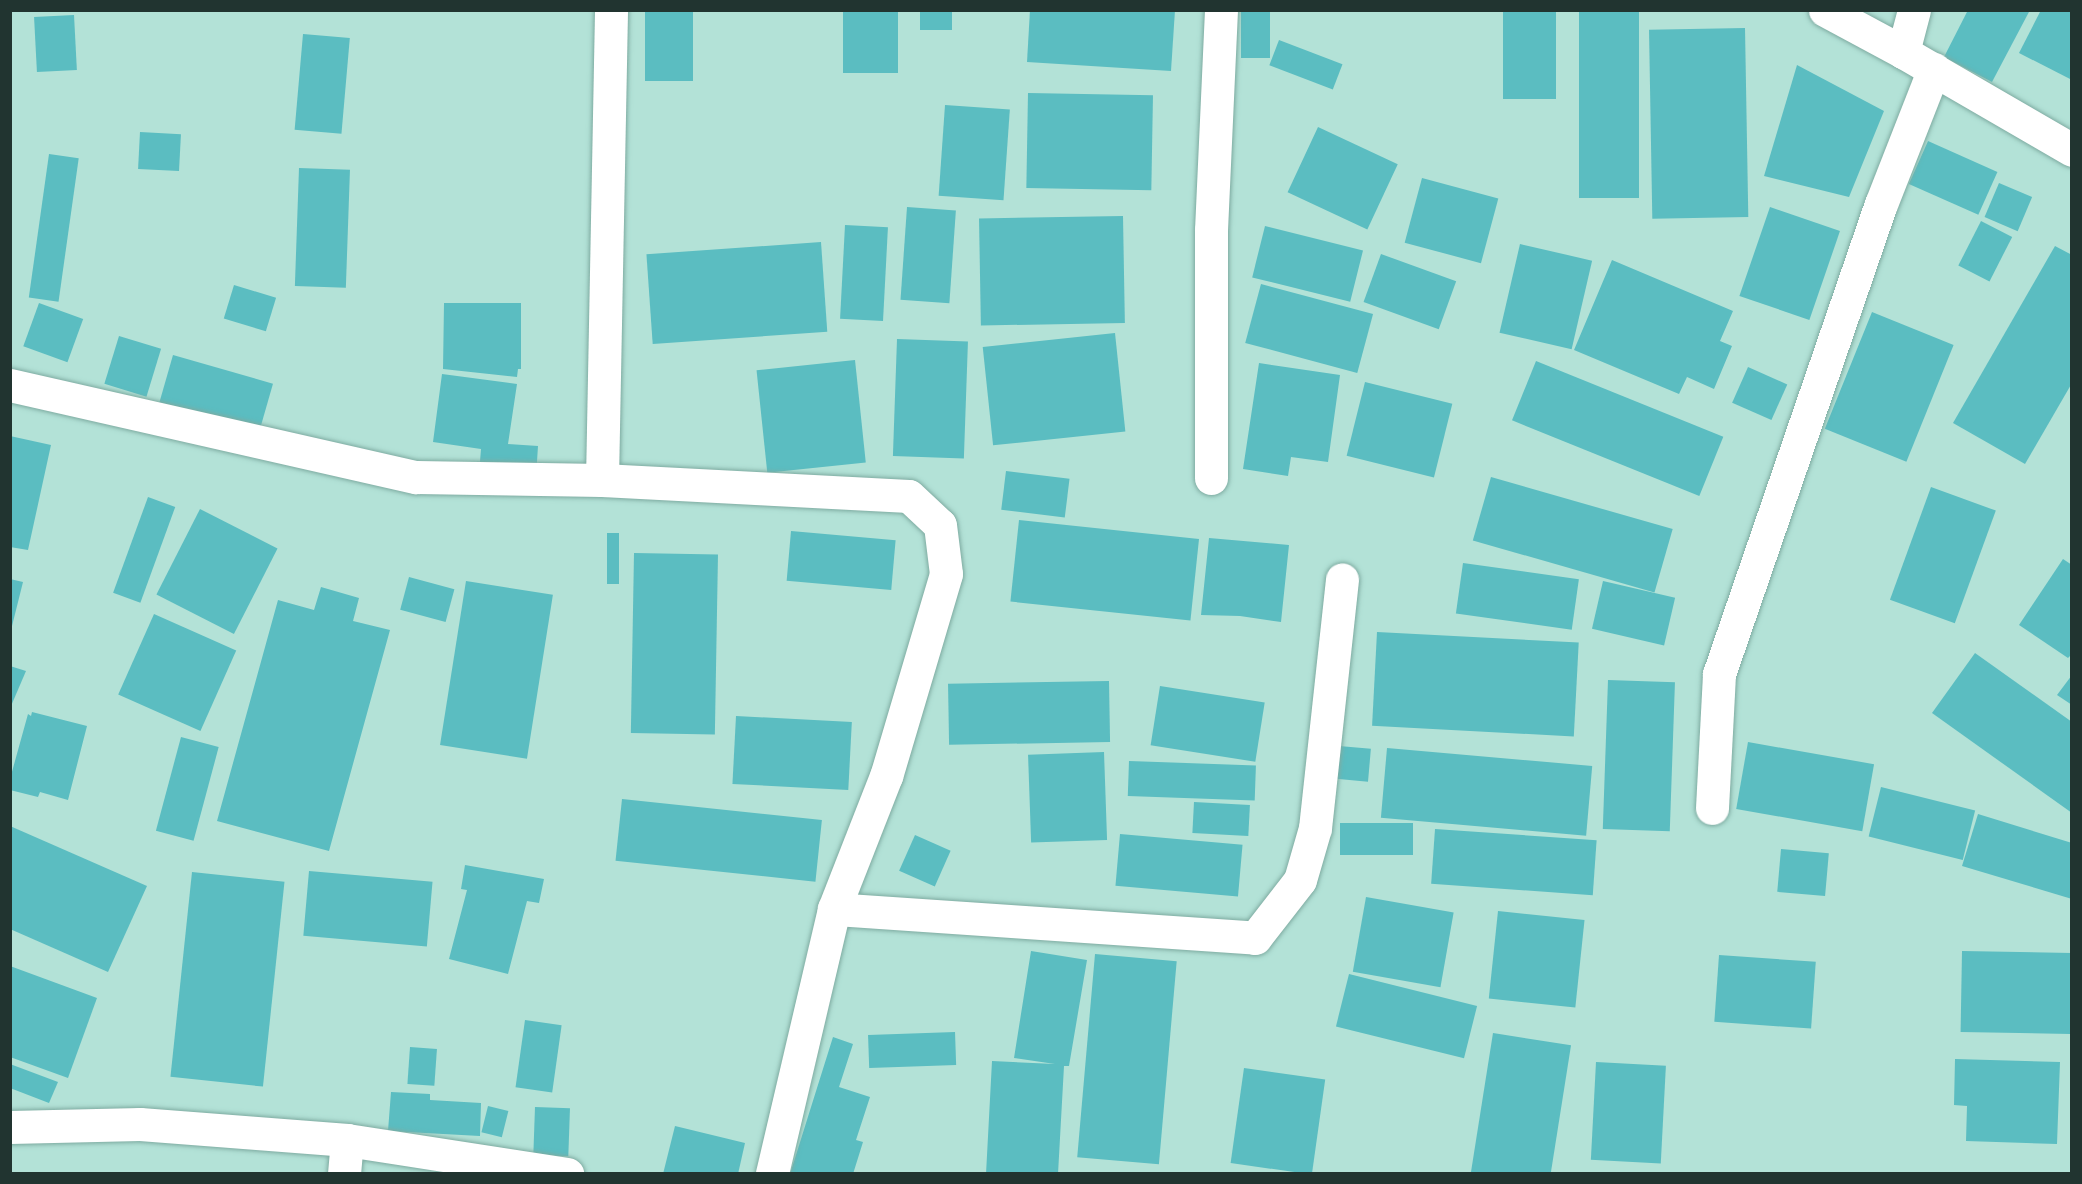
<!DOCTYPE html>
<style>
body{margin:0}
#map{position:relative;width:2082px;height:1184px;overflow:hidden;background:#b3e2d7;font-family:Figtree,sans-serif}
div>[style]{position:absolute}
.building>*{inset:0;background:#5bbdc1;transform-origin:0 0}
.roads{filter:drop-shadow(0 0 2px #7eaba1) drop-shadow(0 0 2px #7eaba1)}
.street>*{height:33px;margin:-16.5px;padding:0 16.5px;transform-origin:16.5px;border-radius:16.5px;background:#fff}
span{translate:-50% -50%;white-space:nowrap;text-align:center;line-height:1.15;-webkit-text-stroke:5px #bfefe4;paint-order:stroke}
.frame{position:absolute;inset:0;border:12px solid #213430;pointer-events:none}
</style>
<div id="map">
<div class="building">
<i style="left:645px;top:10px;width:48px;height:71px"></i>
<i style="left:843px;top:10px;width:55px;height:63px"></i>
<i style="left:920px;top:10px;width:32px;height:20px"></i>
<i style="clip-path:polygon(1030px 10px,1175px 10px,1171px 71px,1027px 62px)"></i>
<i style="left:1241px;top:10px;width:29px;height:48px"></i>
<i style="left:1503px;top:10px;width:53px;height:89px"></i>
<i style="left:1579px;top:10px;width:60px;height:188px"></i>
<i style="clip-path:polygon(1968px 10px,2030px 10px,1992px 82px,1944px 57px)"></i>
<i style="clip-path:polygon(2041px 10px,2072px 10px,2072px 80px,2019px 53px)"></i>
<i style="left:74px;top:15px;width:55px;height:40px;rotate:87deg"></i>
<i style="left:1745px;top:28px;width:189px;height:96px;rotate:89deg"></i>
<i style="left:303px;top:34px;width:47px;height:96px;rotate:5deg"></i>
<i style="left:1279px;top:40px;width:68px;height:27px;rotate:21deg"></i>
<i style="clip-path:polygon(1797px 65px,1884px 111px,1849px 197px,1764px 176px)"></i>
<i style="left:1028px;top:93px;width:125px;height:95px;rotate:1deg"></i>
<i style="left:945px;top:105px;width:65px;height:91px;rotate:4deg"></i>
<i style="left:1318px;top:127px;width:88px;height:72px;rotate:25deg"></i>
<i style="left:140px;top:132px;width:41px;height:37px;rotate:3deg"></i>
<i style="left:1928px;top:141px;width:76px;height:47px;rotate:24deg"></i>
<i style="left:49px;top:154px;width:30px;height:145px;rotate:8deg"></i>
<i style="left:299px;top:168px;width:51px;height:118px;rotate:2deg"></i>
<i style="left:1422px;top:178px;width:79px;height:67px;rotate:15deg"></i>
<i style="left:1999px;top:183px;width:36px;height:37px;rotate:23deg"></i>
<i style="left:907px;top:207px;width:49px;height:93px;rotate:4deg"></i>
<i style="left:1770px;top:207px;width:74px;height:94px;rotate:19deg"></i>
<i style="left:1123px;top:216px;width:107px;height:144px;rotate:89deg"></i>
<i style="left:1981px;top:221px;width:35px;height:50px;rotate:27deg"></i>
<i style="left:845px;top:225px;width:43px;height:94px;rotate:3deg"></i>
<i style="left:1265px;top:226px;width:101px;height:53px;rotate:14deg"></i>
<i style="left:821px;top:242px;width:90px;height:175px;rotate:86deg"></i>
<i style="left:1520px;top:244px;width:74px;height:91px;rotate:13deg"></i>
<i style="clip-path:polygon(2055px 246px,2072px 255px,2072px 383px,2025px 464px,1953px 423px)"></i>
<i style="left:1381px;top:254px;width:80px;height:51px;rotate:20deg"></i>
<i style="clip-path:polygon(1612px 260px,1733px 311px,1720px 341px,1732px 346px,1714px 389px,1687px 377px,1679px 394px,1574px 350px)"></i>
<i style="left:1261px;top:284px;width:116px;height:61px;rotate:15deg"></i>
<i style="left:234px;top:285px;width:44px;height:35px;rotate:17deg"></i>
<i style="left:39px;top:303px;width:47px;height:46px;rotate:20deg"></i>
<i style="clip-path:polygon(444px 303px,521px 303px,521px 369px,518px 369px,517px 377px,443px 369px)"></i>
<i style="left:1872px;top:312px;width:88px;height:126px;rotate:22deg"></i>
<i style="left:1115px;top:333px;width:99px;height:133px;rotate:84deg"></i>
<i style="left:119px;top:336px;width:44px;height:50px;rotate:17deg"></i>
<i style="left:897px;top:339px;width:71px;height:117px;rotate:2deg"></i>
<i style="left:173px;top:355px;width:104px;height:51px;rotate:16deg"></i>
<i style="left:855px;top:360px;width:103px;height:99px;rotate:84deg"></i>
<i style="left:1536px;top:361px;width:202px;height:64px;rotate:22deg"></i>
<i style="clip-path:polygon(1259px 363px,1340px 375px,1328px 462px,1291px 457px,1288px 476px,1243px 469px)"></i>
<i style="left:1748px;top:367px;width:43px;height:39px;rotate:24deg"></i>
<i style="clip-path:polygon(442px 374px,517px 384px,508px 444px,538px 446px,536px 477px,479px 474px,481px 449px,433px 442px)"></i>
<i style="left:1365px;top:382px;width:90px;height:76px;rotate:14deg"></i>
<i style="clip-path:polygon(10px 436px,51px 445px,28px 550px,10px 547px)"></i>
<i style="left:1006px;top:471px;width:64px;height:39px;rotate:7deg"></i>
<i style="left:1491px;top:477px;width:189px;height:66px;rotate:16deg"></i>
<i style="left:1931px;top:487px;width:69px;height:120px;rotate:20deg"></i>
<i style="left:148px;top:497px;width:29px;height:102px;rotate:20deg"></i>
<i style="left:200px;top:509px;width:87px;height:96px;rotate:27deg"></i>
<i style="left:1019px;top:520px;width:181px;height:82px;rotate:6deg"></i>
<i style="left:791px;top:531px;width:105px;height:50px;rotate:5deg"></i>
<i style="left:607px;top:533px;width:12px;height:51px"></i>
<i style="clip-path:polygon(1209px 538px,1289px 545px,1281px 622px,1240px 616px,1201px 615px)"></i>
<i style="left:634px;top:553px;width:84px;height:180px;rotate:1deg"></i>
<i style="clip-path:polygon(2063px 559px,2072px 565px,2072px 654px,2068px 658px,2019px 625px)"></i>
<i style="left:1463px;top:563px;width:117px;height:51px;rotate:8deg"></i>
<i style="left:409px;top:577px;width:47px;height:34px;rotate:15deg"></i>
<i style="clip-path:polygon(10px 579px,23px 582px,11px 630px,10px 630px)"></i>
<i style="left:466px;top:581px;width:88px;height:166px;rotate:9deg"></i>
<i style="left:1603px;top:581px;width:74px;height:49px;rotate:13deg"></i>
<i style="clip-path:polygon(321px 587px,359px 598px,353px 621px,390px 630px,329px 851px,217px 821px,278px 600px,314px 610px)"></i>
<i style="left:154px;top:614px;width:90px;height:88px;rotate:24deg"></i>
<i style="left:1377px;top:632px;width:202px;height:94px;rotate:3deg"></i>
<i style="clip-path:polygon(1975px 653px,2072px 722px,2072px 813px,1932px 713px)"></i>
<i style="clip-path:polygon(10px 666px,26px 671px,11px 706px,10px 706px)"></i>
<i style="clip-path:polygon(2072px 675px,2072px 705px,2057px 695px)"></i>
<i style="left:1608px;top:680px;width:67px;height:149px;rotate:2deg"></i>
<i style="left:1109px;top:681px;width:61px;height:161px;rotate:89deg"></i>
<i style="left:1160px;top:686px;width:106px;height:60px;rotate:9deg"></i>
<i style="clip-path:polygon(32px 712px,87px 726px,68px 800px,40px 792px,38px 797px,10px 790px,10px 779px,28px 714px,31px 716px)"></i>
<i style="left:736px;top:716px;width:116px;height:68px;rotate:3deg"></i>
<i style="left:181px;top:737px;width:39px;height:97px;rotate:15deg"></i>
<i style="left:1748px;top:742px;width:128px;height:68px;rotate:10deg"></i>
<i style="left:1339px;top:746px;width:32px;height:33px;rotate:5deg"></i>
<i style="left:1387px;top:748px;width:206px;height:70px;rotate:5deg"></i>
<i style="left:1104px;top:752px;width:88px;height:76px;rotate:88deg"></i>
<i style="left:1129px;top:761px;width:127px;height:35px;rotate:2deg"></i>
<i style="left:1881px;top:787px;width:97px;height:51px;rotate:14deg"></i>
<i style="left:622px;top:799px;width:201px;height:62px;rotate:6deg"></i>
<i style="left:1194px;top:802px;width:56px;height:31px;rotate:3deg"></i>
<i style="clip-path:polygon(1978px 814px,2072px 843px,2072px 899px,1962px 866px)"></i>
<i style="left:1413px;top:823px;width:32px;height:73px;rotate:90deg"></i>
<i style="clip-path:polygon(10px 826px,147px 886px,108px 972px,10px 929px)"></i>
<i style="left:1435px;top:829px;width:162px;height:55px;rotate:4deg"></i>
<i style="left:1120px;top:834px;width:123px;height:52px;rotate:5deg"></i>
<i style="left:915px;top:835px;width:39px;height:39px;rotate:24deg"></i>
<i style="left:1781px;top:849px;width:48px;height:43px;rotate:5deg"></i>
<i style="clip-path:polygon(465px 865px,544px 879px,539px 903px,527px 901px,508px 974px,449px 959px,467px 890px,461px 889px)"></i>
<i style="left:309px;top:871px;width:124px;height:65px;rotate:5deg"></i>
<i style="left:192px;top:872px;width:93px;height:206px;rotate:6deg"></i>
<i style="left:1366px;top:897px;width:89px;height:76px;rotate:10deg"></i>
<i style="left:1498px;top:911px;width:87px;height:88px;rotate:6deg"></i>
<i style="clip-path:polygon(1031px 951px,1087px 960px,1069px 1066px,1064px 1066px,1058px 1174px,986px 1174px,992px 1061px,1055px 1064px,1014px 1058px)"></i>
<i style="left:1962px;top:951px;width:110px;height:81px;rotate:1deg"></i>
<i style="left:1095px;top:954px;width:82px;height:204px;rotate:5deg"></i>
<i style="left:1719px;top:955px;width:97px;height:67px;rotate:4deg"></i>
<i style="clip-path:polygon(10px 966px,97px 998px,68px 1078px,10px 1057px)"></i>
<i style="left:1349px;top:974px;width:132px;height:54px;rotate:14deg"></i>
<i style="left:525px;top:1020px;width:37px;height:68px;rotate:8deg"></i>
<i style="left:955px;top:1032px;width:33px;height:87px;rotate:88deg"></i>
<i style="left:1493px;top:1033px;width:79px;height:143px;rotate:9deg"></i>
<i style="clip-path:polygon(833px 1037px,853px 1044px,839px 1087px,870px 1097px,856px 1140px,863px 1142px,853px 1174px,790px 1174px)"></i>
<i style="left:410px;top:1047px;width:27px;height:37px;rotate:4deg"></i>
<i style="clip-path:polygon(1955px 1059px,2060px 1062px,2057px 1144px,1966px 1141px,1967px 1106px,1954px 1105px)"></i>
<i style="left:1596px;top:1062px;width:70px;height:98px;rotate:3deg"></i>
<i style="clip-path:polygon(10px 1064px,58px 1082px,49px 1103px,10px 1088px)"></i>
<i style="left:1244px;top:1068px;width:82px;height:96px;rotate:8deg"></i>
<i style="clip-path:polygon(391px 1092px,430px 1094px,430px 1100px,481px 1103px,480px 1136px,388px 1131px)"></i>
<i style="left:488px;top:1106px;width:21px;height:27px;rotate:14deg"></i>
<i style="left:535px;top:1107px;width:35px;height:48px;rotate:2deg"></i>
<i style="clip-path:polygon(675px 1126px,745px 1143px,738px 1174px,663px 1174px)"></i>
</div>
<div class="roads">
<div class="street">
<i style="left:1825px;top:10px;width:89px;rotate:28.3deg"></i>
<i style="left:1903px;top:52px;width:195px;rotate:30.1deg"></i>
<i style="left:1903px;top:52px;width:43px;rotate:-75.3deg"></i>
<i style="left:10px;top:385px;width:416px;rotate:12.8deg"></i>
<i style="left:416px;top:477px;width:186px;rotate:0.9deg"></i>
<i style="left:602px;top:480px;width:307px;rotate:3deg"></i>
<i style="left:909px;top:496px;width:42px;rotate:43.1deg"></i>
<i style="left:940px;top:525px;width:49px;rotate:83deg"></i>
<i style="left:946px;top:574px;width:211px;rotate:106.5deg"></i>
<i style="left:886px;top:776px;width:143px;rotate:111.4deg"></i>
<i style="left:834px;top:909px;width:272px;rotate:103.2deg"></i>
<i style="left:1211px;top:478px;width:248px;rotate:-90deg"></i>
<i style="left:1211px;top:230px;width:220px;rotate:-87.4deg"></i>
<i style="left:602px;top:480px;width:470px;rotate:-88.9deg"></i>
<i style="left:1712px;top:808px;width:134px;rotate:-87deg"></i>
<i style="left:1719px;top:674px;width:497px;rotate:-71deg"></i>
<i style="left:1881px;top:204px;width:145px;rotate:-68.6deg"></i>
<i style="left:834px;top:909px;width:422px;rotate:3.9deg"></i>
<i style="left:1255px;top:938px;width:73px;rotate:-52.2deg"></i>
<i style="left:1300px;top:880px;width:54px;rotate:-73.9deg"></i>
<i style="left:1315px;top:828px;width:250px;rotate:-83.8deg"></i>
<i style="left:10px;top:1127px;width:130px;rotate:-1.3deg"></i>
<i style="left:140px;top:1124px;width:208px;rotate:4.4deg"></i>
<i style="left:347px;top:1140px;width:223px;rotate:8.8deg"></i>
<i style="left:344px;top:1174px;width:34px;rotate:-85deg"></i>
</div>
</div>
<div class="frame"></div>
</div>
